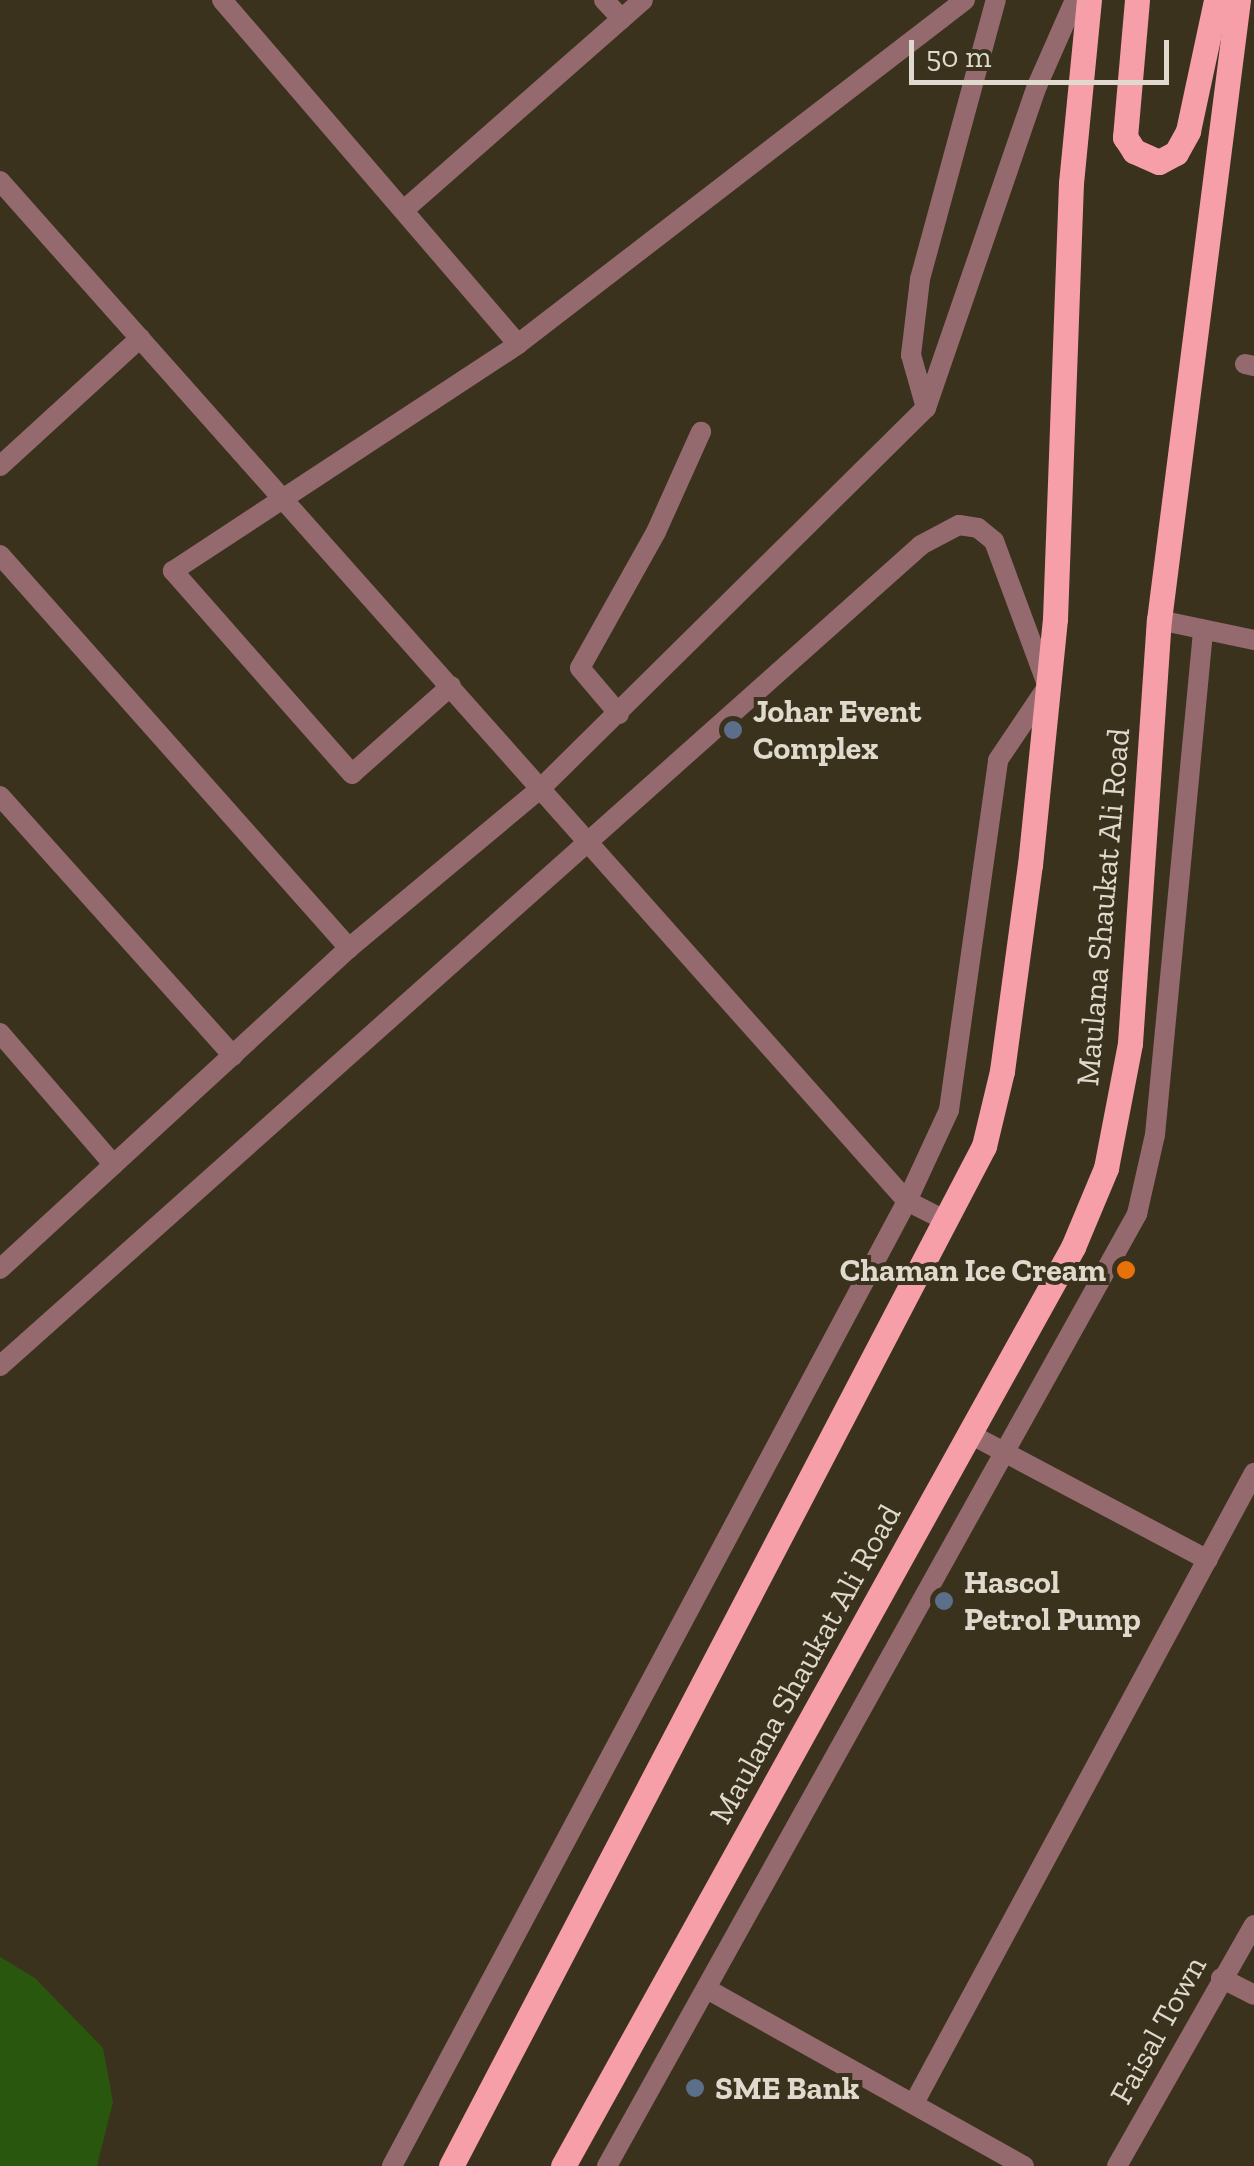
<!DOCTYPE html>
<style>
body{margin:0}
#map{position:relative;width:1254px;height:2166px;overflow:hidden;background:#3b321e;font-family:"Zilla Slab",serif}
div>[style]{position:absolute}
.green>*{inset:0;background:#29570d}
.minor>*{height:20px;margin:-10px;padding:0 10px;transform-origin:10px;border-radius:10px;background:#956a6f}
.tertiary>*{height:20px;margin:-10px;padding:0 10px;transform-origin:10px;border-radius:10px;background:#956a6f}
.primary>*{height:25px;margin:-12.5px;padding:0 12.5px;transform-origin:12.5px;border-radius:12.5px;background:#f79fa9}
.dots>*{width:28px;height:28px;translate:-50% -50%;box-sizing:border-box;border:5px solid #3b321e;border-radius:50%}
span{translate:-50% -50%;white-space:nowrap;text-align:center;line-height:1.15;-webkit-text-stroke:8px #3b321e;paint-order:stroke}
.poi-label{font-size:32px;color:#dfdacd;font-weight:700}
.left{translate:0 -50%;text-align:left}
.right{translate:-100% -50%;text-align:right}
.street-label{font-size:32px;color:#dfdacd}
.scale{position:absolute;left:909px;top:40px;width:260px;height:45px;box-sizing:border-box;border:5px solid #dfdacd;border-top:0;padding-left:12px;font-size:30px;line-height:35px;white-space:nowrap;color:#dfdacd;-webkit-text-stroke:8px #3b321e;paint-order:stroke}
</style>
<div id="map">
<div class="green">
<i style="clip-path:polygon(0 1957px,35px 1978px,103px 2048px,113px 2102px,97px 2166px,0 2166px)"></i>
</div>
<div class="minor">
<i style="left:222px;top:0;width:454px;rotate:49.3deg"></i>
<i style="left:604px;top:0;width:26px;rotate:47deg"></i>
<i style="left:0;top:181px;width:1365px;rotate:48.36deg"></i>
<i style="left:907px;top:1201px;width:39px;rotate:27deg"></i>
<i style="left:404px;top:210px;width:318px;rotate:-41.3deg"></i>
<i style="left:1245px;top:364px;width:9px;rotate:13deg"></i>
<i style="left:926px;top:408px;width:55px;rotate:-105.8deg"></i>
<i style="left:911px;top:355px;width:77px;rotate:-83.2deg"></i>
<i style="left:920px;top:279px;width:289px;rotate:-74.8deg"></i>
<i style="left:0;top:466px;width:190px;rotate:-42.4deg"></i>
<i style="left:0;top:555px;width:526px;rotate:48.39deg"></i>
<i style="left:451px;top:686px;width:132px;rotate:138.4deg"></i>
<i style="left:352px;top:774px;width:271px;rotate:-131.4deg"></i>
<i style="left:173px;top:571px;width:413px;rotate:-33.3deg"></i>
<i style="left:518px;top:344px;width:564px;rotate:-37.58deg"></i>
<i style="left:619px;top:714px;width:60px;rotate:-130.3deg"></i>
<i style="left:580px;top:668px;width:156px;rotate:-60.8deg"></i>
<i style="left:656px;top:532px;width:110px;rotate:-65.8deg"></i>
<i style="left:0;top:796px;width:349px;rotate:48.1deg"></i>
<i style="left:0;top:1033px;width:174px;rotate:49.2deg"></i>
<i style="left:970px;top:1434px;width:269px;rotate:27.9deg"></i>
<i style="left:1221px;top:1978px;width:37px;rotate:27deg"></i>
<i style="left:707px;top:1989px;width:363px;rotate:29.2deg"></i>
<i style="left:914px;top:2103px;width:716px;rotate:-61.65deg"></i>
<i style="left:392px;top:2166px;width:1094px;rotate:-61.91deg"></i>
<i style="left:907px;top:1201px;width:100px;rotate:-65.2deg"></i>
<i style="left:949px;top:1110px;width:353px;rotate:-82deg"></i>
<i style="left:998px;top:760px;width:89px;rotate:-56deg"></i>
<i style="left:607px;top:2166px;width:1090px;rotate:-60.89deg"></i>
<i style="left:1137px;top:1214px;width:81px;rotate:-77.2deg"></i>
<i style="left:1155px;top:1135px;width:505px;rotate:-84.55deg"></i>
<i style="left:1117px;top:2166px;width:277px;rotate:-60.4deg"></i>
</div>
<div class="tertiary">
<i style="left:1159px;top:620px;width:97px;rotate:11.9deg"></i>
<i style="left:0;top:1269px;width:474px;rotate:-42.6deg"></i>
<i style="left:349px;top:948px;width:249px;rotate:-39.8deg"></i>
<i style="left:540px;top:789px;width:542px;rotate:-44.63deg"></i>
<i style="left:926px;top:408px;width:341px;rotate:-71deg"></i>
<i style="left:1037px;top:86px;width:94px;rotate:-66.2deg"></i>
<i style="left:0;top:1366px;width:1234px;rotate:-41.71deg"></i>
<i style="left:921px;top:545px;width:43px;rotate:-27.8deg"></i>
<i style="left:959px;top:525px;width:19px;rotate:9deg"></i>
<i style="left:978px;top:528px;width:21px;rotate:39deg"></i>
<i style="left:994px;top:541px;width:153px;rotate:69.7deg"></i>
</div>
<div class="primary">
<i style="left:1137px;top:0;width:138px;rotate:95deg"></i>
<i style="left:1125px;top:137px;width:17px;rotate:57deg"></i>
<i style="left:1134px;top:151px;width:27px;rotate:24deg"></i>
<i style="left:1159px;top:162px;width:19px;rotate:-28deg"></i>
<i style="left:1176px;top:153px;width:25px;rotate:-61deg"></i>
<i style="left:1188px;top:131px;width:134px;rotate:-77.9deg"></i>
<i style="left:451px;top:2166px;width:1151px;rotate:-62.41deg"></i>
<i style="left:984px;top:1146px;width:77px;rotate:-76.5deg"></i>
<i style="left:1002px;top:1071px;width:208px;rotate:-82.3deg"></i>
<i style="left:1030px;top:865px;width:247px;rotate:-84.2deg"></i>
<i style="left:1055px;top:619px;width:436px;rotate:-87.9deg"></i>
<i style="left:1071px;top:183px;width:184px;rotate:-84.4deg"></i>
<i style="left:563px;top:2166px;width:1051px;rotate:-60.97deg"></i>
<i style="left:1073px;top:1247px;width:86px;rotate:-67.3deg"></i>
<i style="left:1106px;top:1168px;width:127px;rotate:-79.1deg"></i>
<i style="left:1130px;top:1043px;width:424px;rotate:-86.1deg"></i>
<i style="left:1159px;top:620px;width:625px;rotate:-82.74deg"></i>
</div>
<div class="dots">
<i style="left:733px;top:730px;background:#5c6f8a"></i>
<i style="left:1126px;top:1270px;background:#e8710a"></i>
<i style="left:944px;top:1601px;background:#5c6f8a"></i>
<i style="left:695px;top:2088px;background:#5c6f8a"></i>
</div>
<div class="poi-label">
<span class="left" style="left:753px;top:730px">Johar Event<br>Complex</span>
<span class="right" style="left:1106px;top:1270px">Chaman Ice Cream</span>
<span class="left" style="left:964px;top:1601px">Hascol<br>Petrol Pump</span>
<span class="left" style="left:715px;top:2088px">SME Bank</span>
</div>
<div class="street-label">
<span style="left:1103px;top:907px;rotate:-85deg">Maulana Shaukat Ali Road</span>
<span style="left:805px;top:1664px;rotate:-61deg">Maulana Shaukat Ali Road</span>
<span style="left:1158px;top:2030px;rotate:-61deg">Faisal Town</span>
</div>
<div class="scale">50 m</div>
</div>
